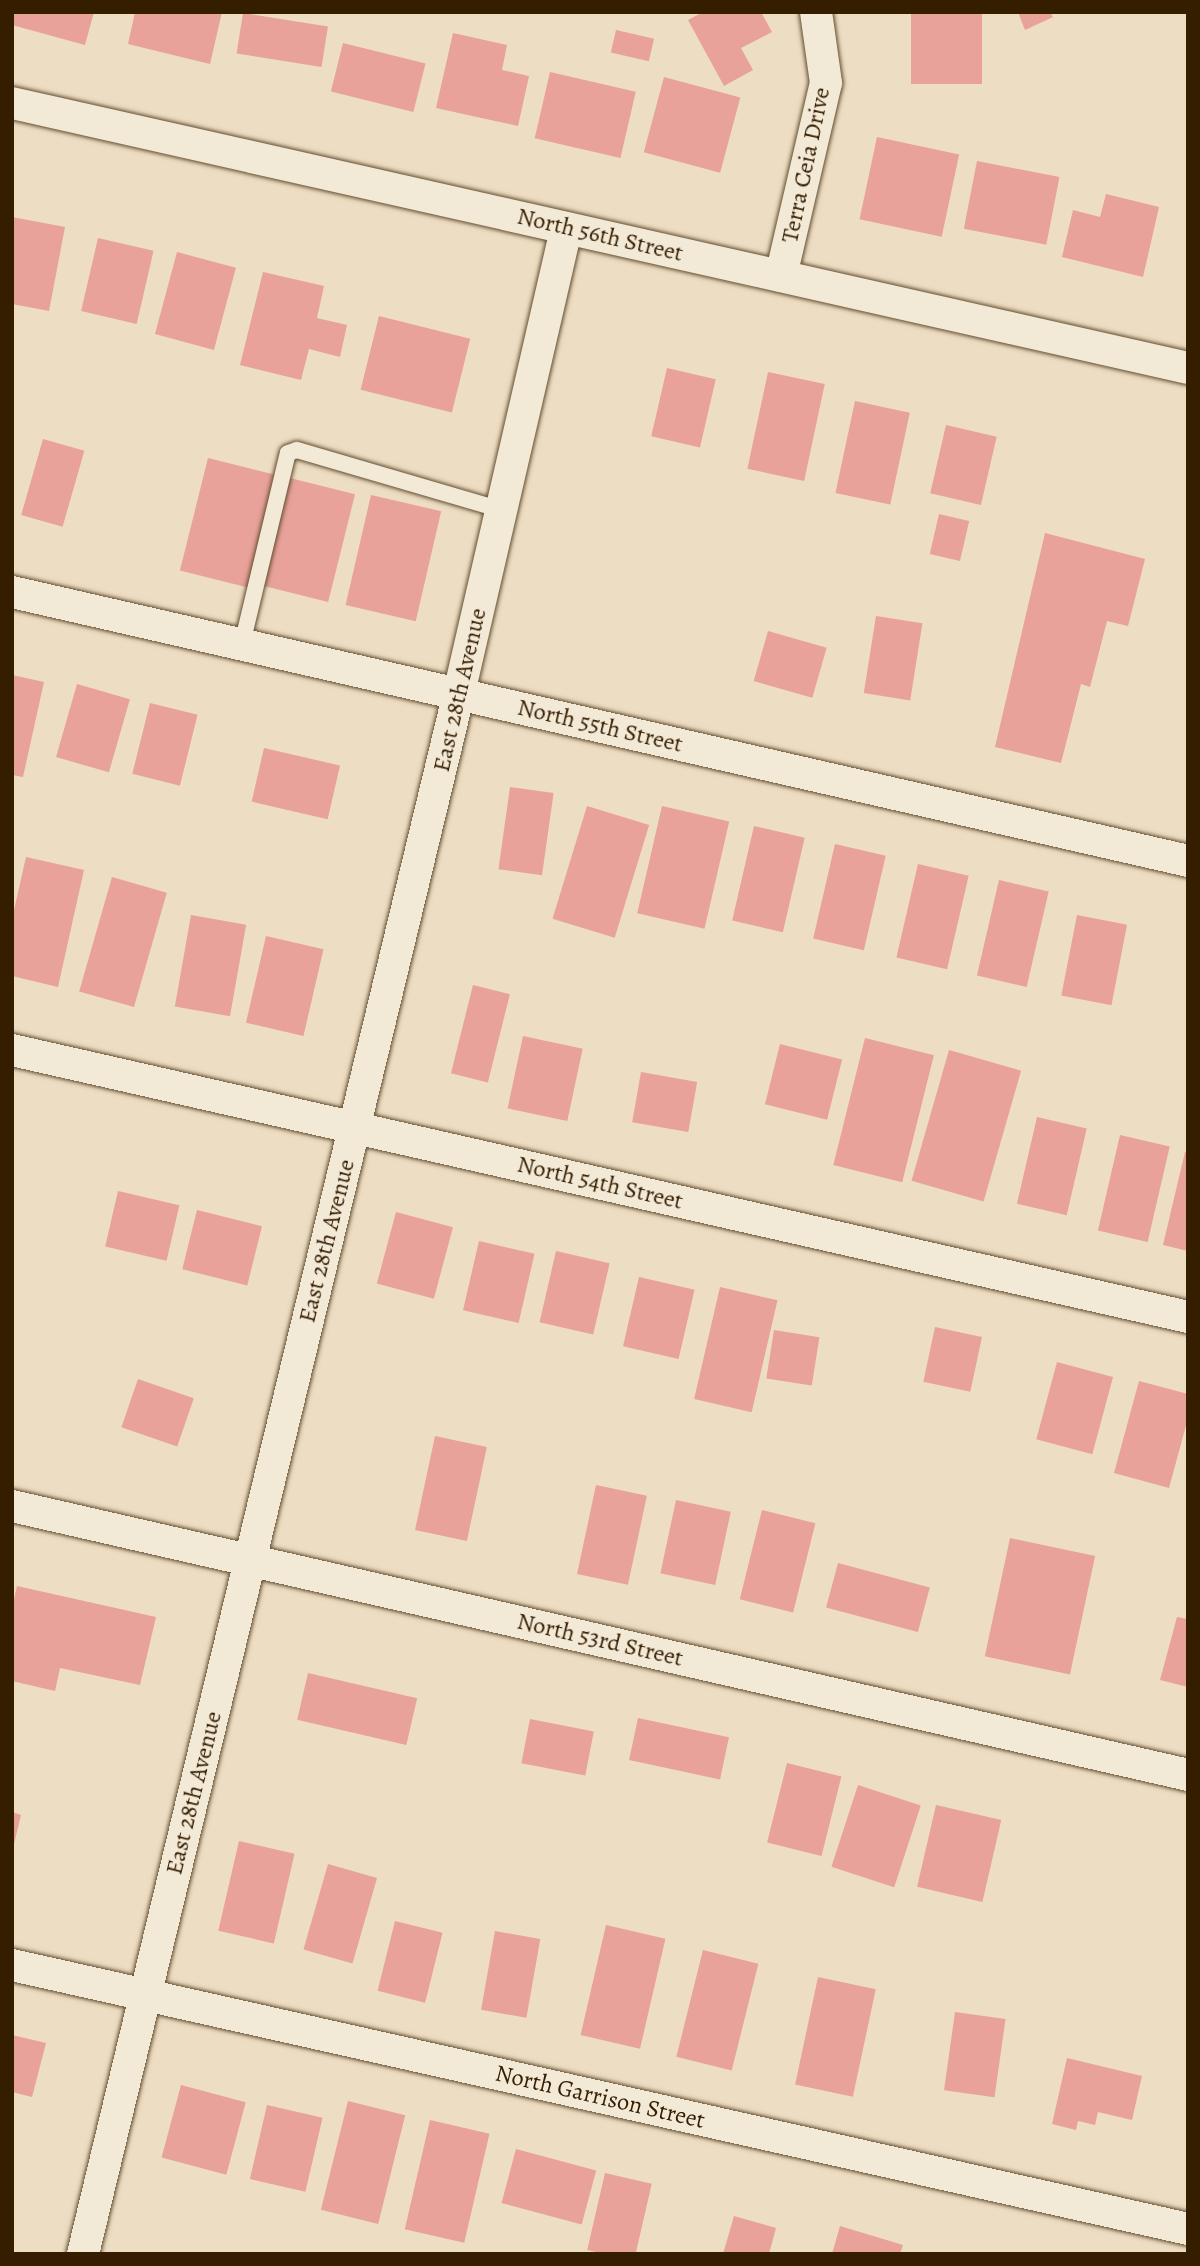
<!DOCTYPE html>
<style>
body{margin:0}
#map{position:relative;width:1200px;height:2266px;overflow:hidden;background:#edddc2;font-family:Alegreya,serif}
div>[style]{position:absolute}
.building>*{inset:0;background:#e8a299;transform-origin:0 0}
.roads{filter:drop-shadow(0 0 2px #634e30) drop-shadow(0 0 2px #634e30)}
.service>*{height:16px;margin:-8px;padding:0 8px;transform-origin:8px;border-radius:8px;background:#f3e9d7}
.minor>*{height:32px;margin:-16px;padding:0 16px;transform-origin:16px;border-radius:16px;background:#f3e9d7}
span{translate:-50% -50%;white-space:nowrap;text-align:center;line-height:1.15;-webkit-text-stroke:5px #f3e9d7;paint-order:stroke}
.street-label{font-size:24px;color:#351e00}
.frame{position:absolute;inset:0;border:14px solid #351e00;pointer-events:none}
</style>
<div id="map">
<div class="building">
<i style="clip-path:polygon(12px 12px,94px 12px,85px 45px,12px 25px)"></i>
<i style="clip-path:polygon(135px 12px,222px 12px,210px 64px,128px 44px)"></i>
<i style="clip-path:polygon(703px 12px,761px 12px,772px 32px,741px 48px,753px 70px,724px 86px,688px 20px)"></i>
<i style="left:911px;top:12px;width:71px;height:72px"></i>
<i style="clip-path:polygon(1018px 12px,1050px 12px,1053px 17px,1025px 30px)"></i>
<i style="left:243px;top:13px;width:86px;height:41px;rotate:9deg"></i>
<i style="left:616px;top:30px;width:39px;height:23px;rotate:13deg"></i>
<i style="clip-path:polygon(453px 33px,507px 45px,502px 70px,529px 76px,518px 126px,436px 108px)"></i>
<i style="left:343px;top:43px;width:85px;height:50px;rotate:14deg"></i>
<i style="left:550px;top:72px;width:88px;height:68px;rotate:13deg"></i>
<i style="left:664px;top:77px;width:79px;height:78px;rotate:15deg"></i>
<i style="left:877px;top:137px;width:84px;height:84px;rotate:12deg"></i>
<i style="left:977px;top:161px;width:84px;height:69px;rotate:11deg"></i>
<i style="clip-path:polygon(1106px 194px,1159px 207px,1143px 277px,1062px 257px,1073px 210px,1100px 217px)"></i>
<i style="clip-path:polygon(12px 217px,65px 227px,49px 311px,12px 304px)"></i>
<i style="left:98px;top:238px;width:57px;height:75px;rotate:13deg"></i>
<i style="left:177px;top:252px;width:61px;height:85px;rotate:15deg"></i>
<i style="clip-path:polygon(263px 272px,324px 286px,317px 318px,347px 325px,340px 357px,309px 349px,301px 380px,240px 365px)"></i>
<i style="left:379px;top:316px;width:94px;height:76px;rotate:14deg"></i>
<i style="left:667px;top:368px;width:50px;height:70px;rotate:13deg"></i>
<i style="left:768px;top:372px;width:58px;height:99px;rotate:12deg"></i>
<i style="left:855px;top:401px;width:56px;height:94px;rotate:12deg"></i>
<i style="left:946px;top:425px;width:52px;height:70px;rotate:13deg"></i>
<i style="left:43px;top:439px;width:43px;height:79px;rotate:16deg"></i>
<i style="left:208px;top:458px;width:70px;height:116px;rotate:14deg"></i>
<i style="left:290px;top:478px;width:67px;height:111px;rotate:14deg"></i>
<i style="left:371px;top:495px;width:72px;height:113px;rotate:13deg"></i>
<i style="left:939px;top:514px;width:31px;height:41px;rotate:13deg"></i>
<i style="clip-path:polygon(1045px 533px,1145px 559px,1128px 626px,1107px 621px,1090px 687px,1081px 684px,1061px 763px,995px 747px)"></i>
<i style="left:876px;top:616px;width:47px;height:78px;rotate:9deg"></i>
<i style="left:768px;top:631px;width:61px;height:52px;rotate:16deg"></i>
<i style="clip-path:polygon(12px 675px,44px 682px,23px 777px,12px 775px)"></i>
<i style="left:77px;top:684px;width:55px;height:76px;rotate:16deg"></i>
<i style="left:150px;top:703px;width:49px;height:73px;rotate:14deg"></i>
<i style="left:264px;top:748px;width:78px;height:55px;rotate:13deg"></i>
<i style="left:510px;top:787px;width:44px;height:83px;rotate:8deg"></i>
<i style="left:587px;top:806px;width:65px;height:118px;rotate:17deg"></i>
<i style="left:662px;top:806px;width:69px;height:110px;rotate:13deg"></i>
<i style="left:754px;top:826px;width:52px;height:97px;rotate:13deg"></i>
<i style="left:835px;top:844px;width:52px;height:97px;rotate:13deg"></i>
<i style="clip-path:polygon(26px 857px,84px 870px,58px 987px,12px 976px,12px 919px)"></i>
<i style="left:918px;top:864px;width:52px;height:96px;rotate:13deg"></i>
<i style="left:112px;top:877px;width:57px;height:119px;rotate:16deg"></i>
<i style="left:999px;top:880px;width:51px;height:98px;rotate:13deg"></i>
<i style="left:191px;top:915px;width:56px;height:93px;rotate:10deg"></i>
<i style="left:1077px;top:915px;width:51px;height:82px;rotate:11deg"></i>
<i style="left:266px;top:936px;width:59px;height:89px;rotate:13deg"></i>
<i style="left:473px;top:985px;width:38px;height:91px;rotate:14deg"></i>
<i style="left:523px;top:1036px;width:61px;height:74px;rotate:12deg"></i>
<i style="left:865px;top:1038px;width:71px;height:131px;rotate:14deg"></i>
<i style="left:780px;top:1044px;width:64px;height:62px;rotate:14deg"></i>
<i style="left:949px;top:1050px;width:75px;height:136px;rotate:16deg"></i>
<i style="left:641px;top:1072px;width:57px;height:51px;rotate:10deg"></i>
<i style="left:1037px;top:1117px;width:51px;height:89px;rotate:13deg"></i>
<i style="left:1120px;top:1135px;width:51px;height:98px;rotate:13deg"></i>
<i style="clip-path:polygon(1185px 1152px,1188px 1153px,1188px 1251px,1163px 1245px)"></i>
<i style="left:118px;top:1191px;width:63px;height:57px;rotate:13deg"></i>
<i style="left:197px;top:1210px;width:67px;height:61px;rotate:14deg"></i>
<i style="left:396px;top:1212px;width:59px;height:74px;rotate:15deg"></i>
<i style="left:479px;top:1241px;width:57px;height:71px;rotate:13deg"></i>
<i style="left:556px;top:1251px;width:55px;height:73px;rotate:13deg"></i>
<i style="left:639px;top:1277px;width:57px;height:71px;rotate:13deg"></i>
<i style="left:720px;top:1287px;width:59px;height:115px;rotate:13deg"></i>
<i style="left:935px;top:1327px;width:48px;height:56px;rotate:12deg"></i>
<i style="left:774px;top:1330px;width:46px;height:49px;rotate:9deg"></i>
<i style="left:1057px;top:1362px;width:58px;height:80px;rotate:15deg"></i>
<i style="left:138px;top:1379px;width:59px;height:51px;rotate:19deg"></i>
<i style="clip-path:polygon(1139px 1381px,1188px 1394px,1188px 1418px,1169px 1488px,1114px 1473px)"></i>
<i style="left:435px;top:1436px;width:53px;height:96px;rotate:12deg"></i>
<i style="left:596px;top:1485px;width:52px;height:91px;rotate:12deg"></i>
<i style="left:676px;top:1500px;width:56px;height:75px;rotate:12deg"></i>
<i style="left:762px;top:1510px;width:55px;height:92px;rotate:14deg"></i>
<i style="left:1010px;top:1538px;width:87px;height:121px;rotate:12deg"></i>
<i style="left:838px;top:1563px;width:95px;height:46px;rotate:15deg"></i>
<i style="clip-path:polygon(17px 1586px,156px 1617px,140px 1685px,60px 1668px,55px 1691px,12px 1681px,12px 1608px)"></i>
<i style="clip-path:polygon(1177px 1617px,1188px 1619px,1188px 1687px,1160px 1680px)"></i>
<i style="left:308px;top:1673px;width:112px;height:48px;rotate:13deg"></i>
<i style="left:638px;top:1718px;width:93px;height:43px;rotate:12deg"></i>
<i style="left:530px;top:1719px;width:65px;height:45px;rotate:11deg"></i>
<i style="left:787px;top:1763px;width:56px;height:82px;rotate:14deg"></i>
<i style="left:858px;top:1785px;width:66px;height:86px;rotate:18deg"></i>
<i style="left:936px;top:1805px;width:67px;height:84px;rotate:13deg"></i>
<i style="clip-path:polygon(12px 1812px,21px 1815px,13px 1848px,12px 1848px)"></i>
<i style="left:239px;top:1841px;width:57px;height:92px;rotate:13deg"></i>
<i style="left:328px;top:1864px;width:51px;height:89px;rotate:16deg"></i>
<i style="left:395px;top:1921px;width:49px;height:72px;rotate:14deg"></i>
<i style="left:606px;top:1925px;width:61px;height:113px;rotate:13deg"></i>
<i style="left:495px;top:1931px;width:46px;height:80px;rotate:10deg"></i>
<i style="left:703px;top:1950px;width:57px;height:110px;rotate:14deg"></i>
<i style="left:818px;top:1977px;width:59px;height:110px;rotate:12deg"></i>
<i style="left:955px;top:2012px;width:51px;height:79px;rotate:8deg"></i>
<i style="clip-path:polygon(12px 2035px,46px 2043px,32px 2097px,12px 2092px)"></i>
<i style="clip-path:polygon(1067px 2058px,1142px 2076px,1132px 2120px,1098px 2112px,1095px 2125px,1078px 2121px,1076px 2130px,1052px 2124px)"></i>
<i style="left:181px;top:2085px;width:67px;height:75px;rotate:15deg"></i>
<i style="left:348px;top:2101px;width:59px;height:112px;rotate:14deg"></i>
<i style="left:267px;top:2105px;width:57px;height:76px;rotate:13deg"></i>
<i style="left:430px;top:2120px;width:61px;height:112px;rotate:13deg"></i>
<i style="left:516px;top:2149px;width:83px;height:56px;rotate:15deg"></i>
<i style="left:605px;top:2173px;width:48px;height:79px;rotate:13deg"></i>
<i style="clip-path:polygon(734px 2216px,776px 2228px,769px 2254px,723px 2254px)"></i>
<i style="clip-path:polygon(840px 2226px,903px 2245px,900px 2254px,832px 2254px)"></i>
</div>
<div class="roads">
<div class="service">
<i style="left:242px;top:644px;width:196px;rotate:-76.5deg"></i>
<i style="left:288px;top:453px;width:9px;rotate:-18deg"></i>
<i style="left:297px;top:450px;width:214px;rotate:16.3deg"></i>
</div>
<div class="minor">
<i style="left:12px;top:103px;width:1205px;rotate:12.7deg"></i>
<i style="left:781px;top:276px;width:198px;rotate:-76.9deg"></i>
<i style="left:826px;top:83px;width:72px;rotate:-98deg"></i>
<i style="left:12px;top:592px;width:1206px;rotate:12.88deg"></i>
<i style="left:12px;top:1050px;width:1206px;rotate:12.79deg"></i>
<i style="left:12px;top:1506px;width:1206px;rotate:12.88deg"></i>
<i style="left:12px;top:1965px;width:1205px;rotate:12.65deg"></i>
<i style="left:83px;top:2254px;width:1606px;rotate:-76.46deg"></i>
<i style="left:459px;top:693px;width:477px;rotate:-77deg"></i>
</div>
</div>
<div class="street-label">
<span style="left:806px;top:165px;rotate:-78deg">Terra Ceia Drive</span>
<span style="left:600px;top:235px;rotate:13deg">North 56th Street</span>
<span style="left:460px;top:690px;rotate:-77deg">East 28th Avenue</span>
<span style="left:600px;top:726px;rotate:13deg">North 55th Street</span>
<span style="left:600px;top:1183px;rotate:13deg">North 54th Street</span>
<span style="left:327px;top:1241px;rotate:-76deg">East 28th Avenue</span>
<span style="left:600px;top:1640px;rotate:13deg">North 53rd Street</span>
<span style="left:194px;top:1793px;rotate:-76deg">East 28th Avenue</span>
<span style="left:600px;top:2097px;rotate:13deg">North Garrison Street</span>
</div>
<div class="frame"></div>
</div>
